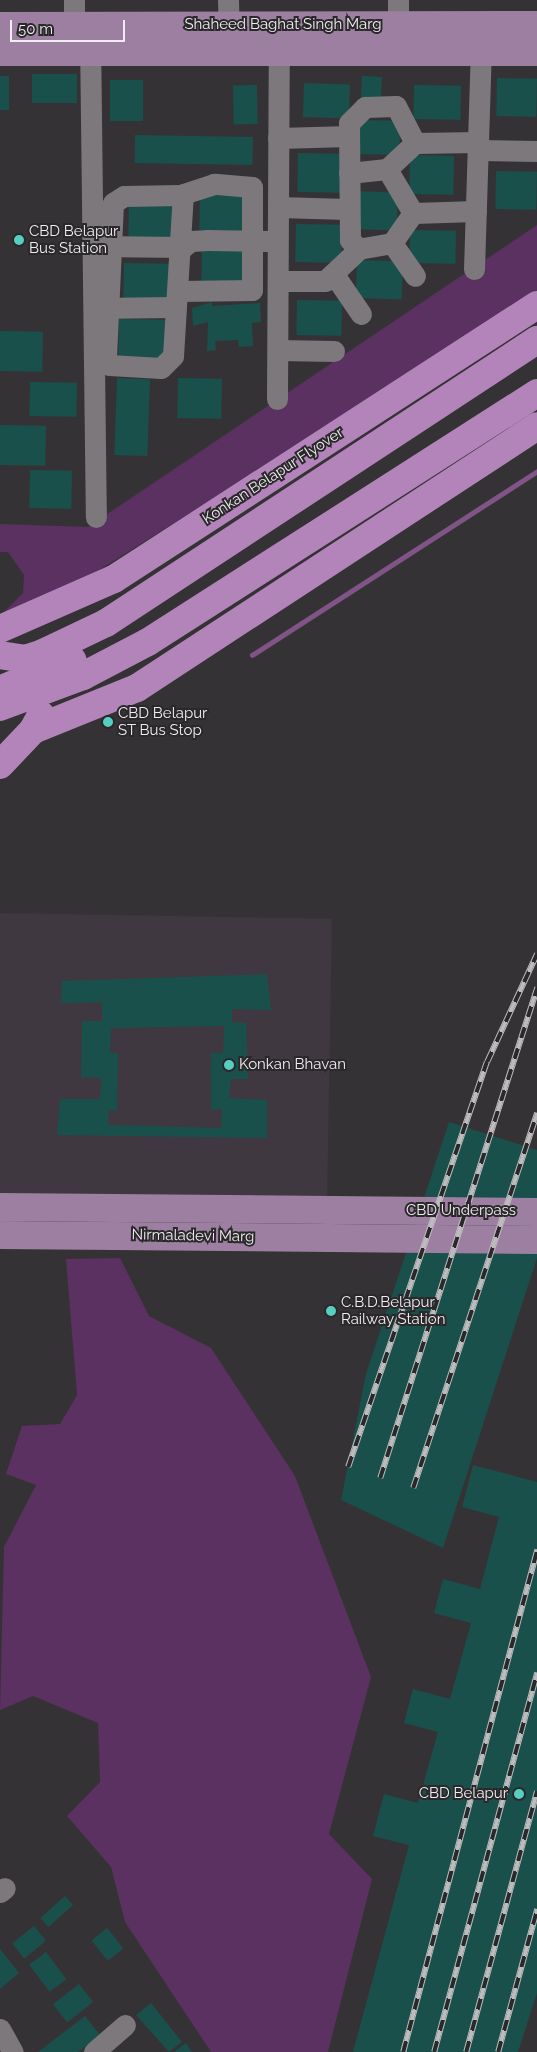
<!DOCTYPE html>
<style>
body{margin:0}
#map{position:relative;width:537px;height:2052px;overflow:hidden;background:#353235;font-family:Raleway,sans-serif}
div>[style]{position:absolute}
.built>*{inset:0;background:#403841;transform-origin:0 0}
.green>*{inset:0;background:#5a3160}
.stream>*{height:4.5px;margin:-2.25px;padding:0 2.25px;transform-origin:2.25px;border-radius:2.25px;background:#815487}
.building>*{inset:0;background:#1a504b;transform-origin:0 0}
.minor>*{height:21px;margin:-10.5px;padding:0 10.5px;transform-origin:10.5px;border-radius:10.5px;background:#7c787c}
.major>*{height:28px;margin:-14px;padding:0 14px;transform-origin:14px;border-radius:14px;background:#9d7fa1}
.highway>*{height:28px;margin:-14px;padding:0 14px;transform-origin:14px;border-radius:14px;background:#b384ba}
.rail>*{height:5.5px;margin-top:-2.75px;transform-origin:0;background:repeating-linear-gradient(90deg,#2b282b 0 11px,#bdbbbd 0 22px);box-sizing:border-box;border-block:1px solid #bdbbbd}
.dots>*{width:14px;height:14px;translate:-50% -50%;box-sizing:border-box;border:2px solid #2b282b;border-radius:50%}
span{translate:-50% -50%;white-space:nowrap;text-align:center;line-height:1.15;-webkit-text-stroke:4px #2b282b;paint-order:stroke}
.street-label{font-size:15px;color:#efedef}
.poi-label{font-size:15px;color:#efedef}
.left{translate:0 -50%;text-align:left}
.right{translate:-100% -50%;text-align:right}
.scale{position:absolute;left:10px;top:20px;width:115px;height:22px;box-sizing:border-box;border:2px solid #efedef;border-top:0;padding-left:6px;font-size:15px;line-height:18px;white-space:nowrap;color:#efedef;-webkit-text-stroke:4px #2b282b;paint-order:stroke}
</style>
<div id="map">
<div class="built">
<i style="left:0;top:913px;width:332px;height:281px;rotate:1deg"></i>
</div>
<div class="green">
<i style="clip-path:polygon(537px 225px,537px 295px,88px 577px,0 616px,23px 593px,24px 575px,8px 552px,0 552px,0 524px,88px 527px)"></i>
<i style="clip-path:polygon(120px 1258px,149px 1316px,211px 1348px,295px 1476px,371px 1677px,329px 1834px,372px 1879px,328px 2052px,211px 2052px,125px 1922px,111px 1867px,67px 1816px,100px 1782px,98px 1723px,33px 1696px,0 1710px,4px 1547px,36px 1485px,6px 1474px,22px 1426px,60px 1424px,77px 1395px,66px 1259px)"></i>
</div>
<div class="stream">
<i style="left:252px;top:655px;width:339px;rotate:-32.8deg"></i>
</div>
<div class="building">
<i style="left:77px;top:74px;width:29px;height:45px;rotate:90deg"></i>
<i style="left:0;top:76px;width:9px;height:34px"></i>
<i style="left:362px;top:76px;width:20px;height:26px;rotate:3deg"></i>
<i style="left:497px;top:78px;width:40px;height:38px;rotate:1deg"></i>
<i style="left:110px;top:80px;width:33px;height:41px"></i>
<i style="left:304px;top:83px;width:46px;height:34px;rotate:2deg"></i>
<i style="left:257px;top:85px;width:39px;height:24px;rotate:89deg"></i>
<i style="left:414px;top:85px;width:47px;height:34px;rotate:1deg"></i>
<i style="left:355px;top:120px;width:45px;height:34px;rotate:1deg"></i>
<i style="left:135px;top:135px;width:118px;height:28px;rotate:1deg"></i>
<i style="left:298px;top:153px;width:46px;height:39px;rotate:1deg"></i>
<i style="left:410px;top:155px;width:44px;height:39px;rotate:1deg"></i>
<i style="left:496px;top:171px;width:41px;height:38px;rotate:1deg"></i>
<i style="left:352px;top:191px;width:46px;height:38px;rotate:2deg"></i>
<i style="left:200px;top:194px;width:46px;height:36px;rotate:1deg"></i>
<i style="left:129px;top:203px;width:45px;height:37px;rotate:1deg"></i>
<i style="left:296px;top:224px;width:46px;height:38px;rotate:1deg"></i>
<i style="left:410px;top:230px;width:46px;height:33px;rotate:1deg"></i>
<i style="left:202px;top:248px;width:47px;height:37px;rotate:1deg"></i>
<i style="left:357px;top:260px;width:46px;height:38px;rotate:2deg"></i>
<i style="left:124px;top:263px;width:48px;height:38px;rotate:1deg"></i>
<i style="left:297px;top:300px;width:45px;height:35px;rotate:1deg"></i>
<i style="clip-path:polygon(212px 302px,212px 306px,260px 303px,261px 322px,252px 323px,253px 346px,239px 347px,238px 340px,215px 341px,216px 350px,207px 351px,208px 322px,193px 326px,192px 308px)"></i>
<i style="left:119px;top:319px;width:47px;height:41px;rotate:1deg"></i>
<i style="left:0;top:331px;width:43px;height:40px;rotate:1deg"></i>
<i style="left:117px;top:378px;width:33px;height:77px;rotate:2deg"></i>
<i style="left:178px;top:378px;width:44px;height:40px;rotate:1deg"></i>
<i style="left:30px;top:382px;width:47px;height:34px;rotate:1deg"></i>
<i style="left:0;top:425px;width:46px;height:40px;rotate:1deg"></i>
<i style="left:30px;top:470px;width:42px;height:38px;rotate:1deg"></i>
<i style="clip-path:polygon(evenodd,267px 974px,271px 1010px,232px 1009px,232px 1022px,246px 1023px,248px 1079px,231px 1079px,229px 1098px,267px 1100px,267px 1138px,57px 1135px,60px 1099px,100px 1099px,101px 1085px,101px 1078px,81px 1077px,82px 1021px,102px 1021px,102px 1002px,61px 1003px,62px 981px,267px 974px,224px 1026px,223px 1053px,211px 1053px,211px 1110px,222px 1109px,221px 1128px,108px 1125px,109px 1110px,117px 1110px,118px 1053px,110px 1053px,111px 1028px,224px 1026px)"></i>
<i style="clip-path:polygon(449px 1122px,537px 1150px,537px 1258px,443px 1548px,341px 1500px,366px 1374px)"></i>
<i style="clip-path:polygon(473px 1465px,537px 1482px,537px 1993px,518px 2052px,353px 2052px,409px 1845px,373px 1836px,384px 1794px,418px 1803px,438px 1732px,404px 1723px,413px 1689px,450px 1699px,471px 1623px,434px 1613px,443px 1579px,480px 1589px,499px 1517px,462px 1507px)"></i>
<i style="left:65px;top:1896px;width:12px;height:33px;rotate:48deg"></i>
<i style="left:34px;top:1926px;width:19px;height:28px;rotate:51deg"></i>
<i style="left:107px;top:1928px;width:26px;height:20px;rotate:51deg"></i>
<i style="clip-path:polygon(0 1949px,19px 1973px,0 1989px)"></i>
<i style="left:46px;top:1952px;width:34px;height:21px;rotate:53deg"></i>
<i style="left:79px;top:1984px;width:23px;height:33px;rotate:52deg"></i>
<i style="clip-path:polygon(151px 2003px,182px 2042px,169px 2052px,136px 2015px)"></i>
<i style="clip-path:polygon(85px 2016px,100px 2035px,78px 2052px,38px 2052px)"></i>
<i style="clip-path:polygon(186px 2043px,192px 2052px,174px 2052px)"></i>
</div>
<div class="minor">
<i style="left:228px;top:0;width:40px;rotate:88.6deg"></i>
<i style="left:90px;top:37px;width:480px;rotate:89.3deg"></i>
<i style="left:74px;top:40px;width:40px;rotate:-90deg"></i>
<i style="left:398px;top:40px;width:40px;rotate:-90deg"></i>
<i style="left:278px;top:138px;width:71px;rotate:-1.6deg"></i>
<i style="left:478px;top:150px;width:59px;rotate:1deg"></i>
<i style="left:387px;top:169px;width:51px;rotate:59.4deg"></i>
<i style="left:349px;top:173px;width:38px;rotate:-6deg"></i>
<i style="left:387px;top:169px;width:38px;rotate:-43deg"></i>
<i style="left:415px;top:143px;width:63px;rotate:-0.9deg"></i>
<i style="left:278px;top:207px;width:69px;rotate:1.7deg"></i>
<i style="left:413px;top:213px;width:37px;rotate:125deg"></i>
<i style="left:392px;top:243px;width:34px;rotate:170deg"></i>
<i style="left:359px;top:249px;width:13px;rotate:-135deg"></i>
<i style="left:350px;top:240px;width:117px;rotate:-90.5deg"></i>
<i style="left:349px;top:123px;width:23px;rotate:-45deg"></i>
<i style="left:365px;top:107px;width:31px;rotate:-2deg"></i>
<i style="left:396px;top:106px;width:42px;rotate:62.8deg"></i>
<i style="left:413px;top:213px;width:63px;rotate:-1.8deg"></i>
<i style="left:392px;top:243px;width:40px;rotate:55.1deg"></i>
<i style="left:96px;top:246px;width:87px;rotate:0.7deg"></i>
<i style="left:183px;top:247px;width:10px;rotate:-37deg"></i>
<i style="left:191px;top:241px;width:17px;rotate:-3deg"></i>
<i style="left:208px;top:240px;width:60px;rotate:1deg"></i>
<i style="left:474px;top:269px;width:217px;rotate:-88.2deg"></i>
<i style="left:335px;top:276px;width:46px;rotate:55.6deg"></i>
<i style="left:278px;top:281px;width:47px"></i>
<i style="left:325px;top:281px;width:47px;rotate:-43.3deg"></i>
<i style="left:180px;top:291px;width:72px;rotate:-0.8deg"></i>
<i style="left:252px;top:290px;width:103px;rotate:-90deg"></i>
<i style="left:252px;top:187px;width:38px;rotate:-175deg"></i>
<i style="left:214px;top:184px;width:36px;rotate:162deg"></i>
<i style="left:180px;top:195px;width:56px;rotate:179deg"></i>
<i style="left:124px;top:196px;width:13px;rotate:148deg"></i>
<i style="left:113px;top:203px;width:153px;rotate:92.6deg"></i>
<i style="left:106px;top:356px;width:9px;rotate:72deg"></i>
<i style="left:109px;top:365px;width:52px;rotate:3.3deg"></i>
<i style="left:161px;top:368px;width:17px;rotate:-45deg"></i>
<i style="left:173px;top:356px;width:162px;rotate:-86.5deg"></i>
<i style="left:94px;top:308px;width:81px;rotate:-0.7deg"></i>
<i style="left:278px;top:350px;width:56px;rotate:1deg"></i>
<i style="left:277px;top:399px;width:362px;rotate:-89.7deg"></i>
<i style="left:0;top:1892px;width:6px;rotate:-39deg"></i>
<i style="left:0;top:2029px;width:26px;rotate:61deg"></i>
<i style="left:94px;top:2052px;width:41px;rotate:-41.1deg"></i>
</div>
<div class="major">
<i style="left:0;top:26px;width:537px;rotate:-0.11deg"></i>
<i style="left:0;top:52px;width:537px"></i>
<i style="left:0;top:1207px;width:537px;rotate:0.53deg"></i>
<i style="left:0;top:1235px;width:537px;rotate:0.53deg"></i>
</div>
<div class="highway">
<i style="left:0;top:629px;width:124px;rotate:-23.7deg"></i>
<i style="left:114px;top:579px;width:504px;rotate:-32.93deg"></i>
<i style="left:0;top:655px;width:25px;rotate:9deg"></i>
<i style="left:25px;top:659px;width:19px;rotate:-18deg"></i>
<i style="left:43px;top:653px;width:70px;rotate:-25.5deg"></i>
<i style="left:106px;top:623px;width:516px;rotate:-33.29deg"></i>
<i style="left:4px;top:688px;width:74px;rotate:-22.1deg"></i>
<i style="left:0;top:707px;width:89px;rotate:-20.5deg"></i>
<i style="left:83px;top:676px;width:73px;rotate:-27.6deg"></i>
<i style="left:148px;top:642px;width:462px;rotate:-32.6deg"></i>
<i style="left:33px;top:730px;width:112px;rotate:-22deg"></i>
<i style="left:137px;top:688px;width:478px;rotate:-33.2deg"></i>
<i style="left:0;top:765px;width:48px;rotate:-46.7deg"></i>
<i style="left:33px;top:730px;width:17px;rotate:-62deg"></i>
</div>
<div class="rail">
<i style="left:348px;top:1467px;width:428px;rotate:-71.1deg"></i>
<i style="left:487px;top:1062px;width:119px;rotate:-65.2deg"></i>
<i style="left:380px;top:1478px;width:515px;rotate:-72.23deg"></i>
<i style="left:413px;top:1488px;width:395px;rotate:-71.7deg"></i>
<i style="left:403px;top:2052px;width:520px;rotate:-75.05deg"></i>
<i style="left:434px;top:2052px;width:393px;rotate:-74.8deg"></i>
<i style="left:466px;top:2052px;width:270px;rotate:-74.8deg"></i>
<i style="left:498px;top:2052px;width:148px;rotate:-74.7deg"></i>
</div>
<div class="dots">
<i style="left:19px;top:240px;background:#57cec2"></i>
<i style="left:108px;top:722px;background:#57cec2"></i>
<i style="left:229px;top:1065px;background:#57cec2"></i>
<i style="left:331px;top:1311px;background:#57cec2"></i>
<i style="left:519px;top:1794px;background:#57cec2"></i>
</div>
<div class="street-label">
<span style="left:283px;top:25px">Shaheed Baghat Singh Marg</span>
<span style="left:273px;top:476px;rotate:-33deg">Konkan Belapur Flyover</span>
<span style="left:461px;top:1211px">CBD Underpass</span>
<span style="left:193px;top:1236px;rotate:1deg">Nirmaladevi Marg</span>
</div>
<div class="poi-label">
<span class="left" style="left:29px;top:240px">CBD Belapur<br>Bus Station</span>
<span class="left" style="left:118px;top:722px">CBD Belapur<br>ST Bus Stop</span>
<span class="left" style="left:239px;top:1065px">Konkan Bhavan</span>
<span class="left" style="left:341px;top:1311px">C.B.D.Belapur<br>Railway Station</span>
<span class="right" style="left:508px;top:1794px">CBD Belapur</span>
</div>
<div class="scale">50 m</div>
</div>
